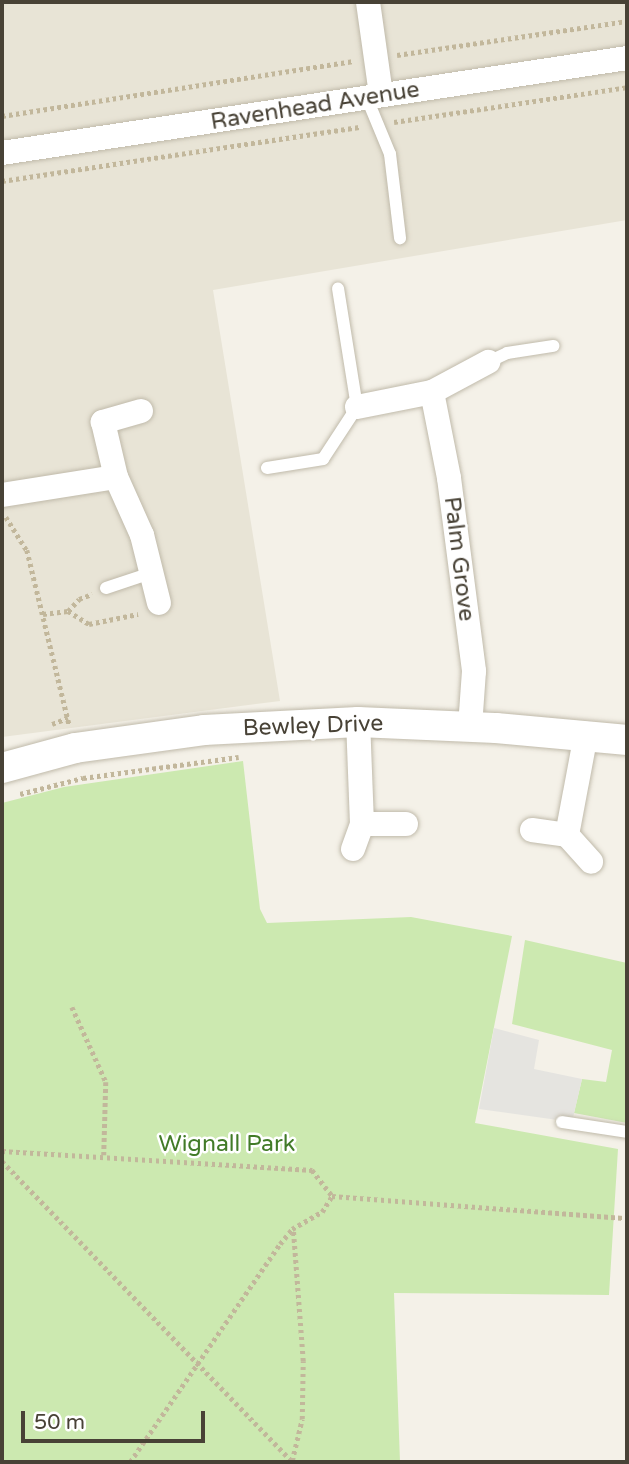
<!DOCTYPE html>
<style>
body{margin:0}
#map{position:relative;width:629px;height:1464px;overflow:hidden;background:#f4f1e8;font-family:"Varela Round",sans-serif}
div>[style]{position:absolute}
.residential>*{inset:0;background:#e8e4d6}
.green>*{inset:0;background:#cce9b0}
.parking>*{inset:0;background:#e5e4e0}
.path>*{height:4.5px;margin-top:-2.25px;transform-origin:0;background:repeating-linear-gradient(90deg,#c2b79b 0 3.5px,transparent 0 7px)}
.roads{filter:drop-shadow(0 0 2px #c0baaa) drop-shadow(0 0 2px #c0baaa)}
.service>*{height:12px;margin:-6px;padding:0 6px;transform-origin:6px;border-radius:6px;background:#fff}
.minor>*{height:24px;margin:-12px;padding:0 12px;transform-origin:12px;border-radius:12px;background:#fff}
.tertiary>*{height:30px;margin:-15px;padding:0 15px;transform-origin:15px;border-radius:15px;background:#fff}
span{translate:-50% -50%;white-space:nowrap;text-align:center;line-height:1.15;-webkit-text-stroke:5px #fff;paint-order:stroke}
.street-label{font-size:23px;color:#484236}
.park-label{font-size:23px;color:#427b28}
.frame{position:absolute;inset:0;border:4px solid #484236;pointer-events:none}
.scale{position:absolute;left:21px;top:1411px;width:184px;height:32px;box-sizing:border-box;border:4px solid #484236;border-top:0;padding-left:9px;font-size:21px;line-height:24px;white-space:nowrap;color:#484236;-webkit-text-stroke:5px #fff;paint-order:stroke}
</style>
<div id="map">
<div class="residential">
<i style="clip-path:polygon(2px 2px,627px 2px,627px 220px,213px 290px,280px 701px,2px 737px)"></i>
</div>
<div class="green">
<i style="clip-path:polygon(243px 761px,260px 909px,267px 923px,411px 917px,512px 936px,475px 1123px,618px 1149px,609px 1295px,394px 1293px,400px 1462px,2px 1462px,2px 803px,64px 787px)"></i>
<i style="clip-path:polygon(525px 940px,627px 963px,627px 1123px,574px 1113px,582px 1079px,606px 1082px,612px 1050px,512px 1024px)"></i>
</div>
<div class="parking">
<i style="clip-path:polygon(494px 1028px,539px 1040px,534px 1069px,582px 1079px,572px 1122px,479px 1109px)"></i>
</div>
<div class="path">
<i style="left:397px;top:55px;width:232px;rotate:-8.4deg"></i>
<i style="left:2px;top:116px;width:356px;rotate:-8.9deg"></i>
<i style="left:394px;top:122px;width:236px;rotate:-8.5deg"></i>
<i style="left:2px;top:181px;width:363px;rotate:-8.6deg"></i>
<i style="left:6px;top:517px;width:39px;rotate:58deg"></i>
<i style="left:27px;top:550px;width:179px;rotate:76.4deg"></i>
<i style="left:68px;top:611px;width:25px;rotate:32deg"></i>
<i style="left:89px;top:624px;width:50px;rotate:-11.5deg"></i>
<i style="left:43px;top:614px;width:25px;rotate:-7deg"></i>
<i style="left:68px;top:611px;width:16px;rotate:-47deg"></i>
<i style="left:79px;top:599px;width:14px;rotate:-21deg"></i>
<i style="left:52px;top:724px;width:17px;rotate:-21deg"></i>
<i style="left:20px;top:794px;width:65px;rotate:-14.3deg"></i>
<i style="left:83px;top:778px;width:157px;rotate:-7.7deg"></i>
<i style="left:72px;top:1007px;width:82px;rotate:65.6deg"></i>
<i style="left:106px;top:1082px;width:73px;rotate:91.6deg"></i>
<i style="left:2px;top:1151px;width:311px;rotate:3.5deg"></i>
<i style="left:312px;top:1170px;width:33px;rotate:52deg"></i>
<i style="left:2px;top:1161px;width:419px;rotate:46deg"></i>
<i style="left:292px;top:1461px;width:43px;rotate:-76.6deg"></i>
<i style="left:302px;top:1419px;width:58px;rotate:-89deg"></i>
<i style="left:303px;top:1361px;width:132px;rotate:-94.3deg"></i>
<i style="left:130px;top:1462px;width:265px;rotate:-55.5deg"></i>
<i style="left:280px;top:1244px;width:19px;rotate:-51deg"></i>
<i style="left:292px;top:1229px;width:34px;rotate:-30deg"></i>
<i style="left:322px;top:1212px;width:19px;rotate:-58deg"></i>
<i style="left:332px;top:1196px;width:296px;rotate:4.3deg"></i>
</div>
<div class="roads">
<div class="service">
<i style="left:366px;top:96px;width:63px;rotate:67.5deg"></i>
<i style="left:390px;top:154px;width:85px;rotate:83.2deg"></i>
<i style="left:488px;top:362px;width:21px;rotate:-25deg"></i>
<i style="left:507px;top:353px;width:47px;rotate:-8.7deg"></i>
<i style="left:267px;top:468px;width:57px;rotate:-9.1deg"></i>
<i style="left:323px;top:459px;width:62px;rotate:-56.8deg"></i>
<i style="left:357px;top:407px;width:120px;rotate:-99.1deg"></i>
<i style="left:106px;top:588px;width:47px;rotate:-18.4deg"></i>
<i style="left:562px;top:1122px;width:66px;rotate:8.7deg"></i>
</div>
<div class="minor">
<i style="left:368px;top:2px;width:94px;rotate:82deg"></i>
<i style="left:2px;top:153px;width:632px;rotate:-8.64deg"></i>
<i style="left:432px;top:392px;width:88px;rotate:78.8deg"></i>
<i style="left:449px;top:478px;width:195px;rotate:82.6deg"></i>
<i style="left:474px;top:671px;width:56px;rotate:94.1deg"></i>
<i style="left:357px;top:407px;width:76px;rotate:-11.3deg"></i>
<i style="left:432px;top:392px;width:64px;rotate:-28.2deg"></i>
<i style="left:141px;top:411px;width:40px;rotate:164deg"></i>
<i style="left:103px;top:422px;width:57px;rotate:76.7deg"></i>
<i style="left:116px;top:477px;width:64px;rotate:65.9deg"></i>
<i style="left:142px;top:535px;width:70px;rotate:76deg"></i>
<i style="left:2px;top:495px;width:115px;rotate:-9deg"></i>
<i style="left:362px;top:824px;width:44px"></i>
<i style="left:532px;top:830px;width:35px;rotate:8deg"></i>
<i style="left:567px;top:835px;width:36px;rotate:48deg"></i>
<i style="left:567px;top:835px;width:103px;rotate:-79.3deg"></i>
<i style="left:353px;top:849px;width:27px;rotate:-70deg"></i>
<i style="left:362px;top:824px;width:102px;rotate:-92.2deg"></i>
</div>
<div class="tertiary">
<i style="left:2px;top:768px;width:76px;rotate:-15.3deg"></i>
<i style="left:75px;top:748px;width:130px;rotate:-7.9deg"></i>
<i style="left:204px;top:730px;width:154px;rotate:-3deg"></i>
<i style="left:358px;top:722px;width:138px;rotate:2.5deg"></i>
<i style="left:496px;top:728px;width:132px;rotate:5.2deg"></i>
</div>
</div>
<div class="street-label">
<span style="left:315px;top:106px;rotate:-9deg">Ravenhead Avenue</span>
<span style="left:459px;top:559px;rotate:83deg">Palm Grove</span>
<span style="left:313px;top:726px;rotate:-2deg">Bewley Drive</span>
</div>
<div class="park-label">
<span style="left:227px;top:1144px">Wignall Park</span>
</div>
<div class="frame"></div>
<div class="scale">50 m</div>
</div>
